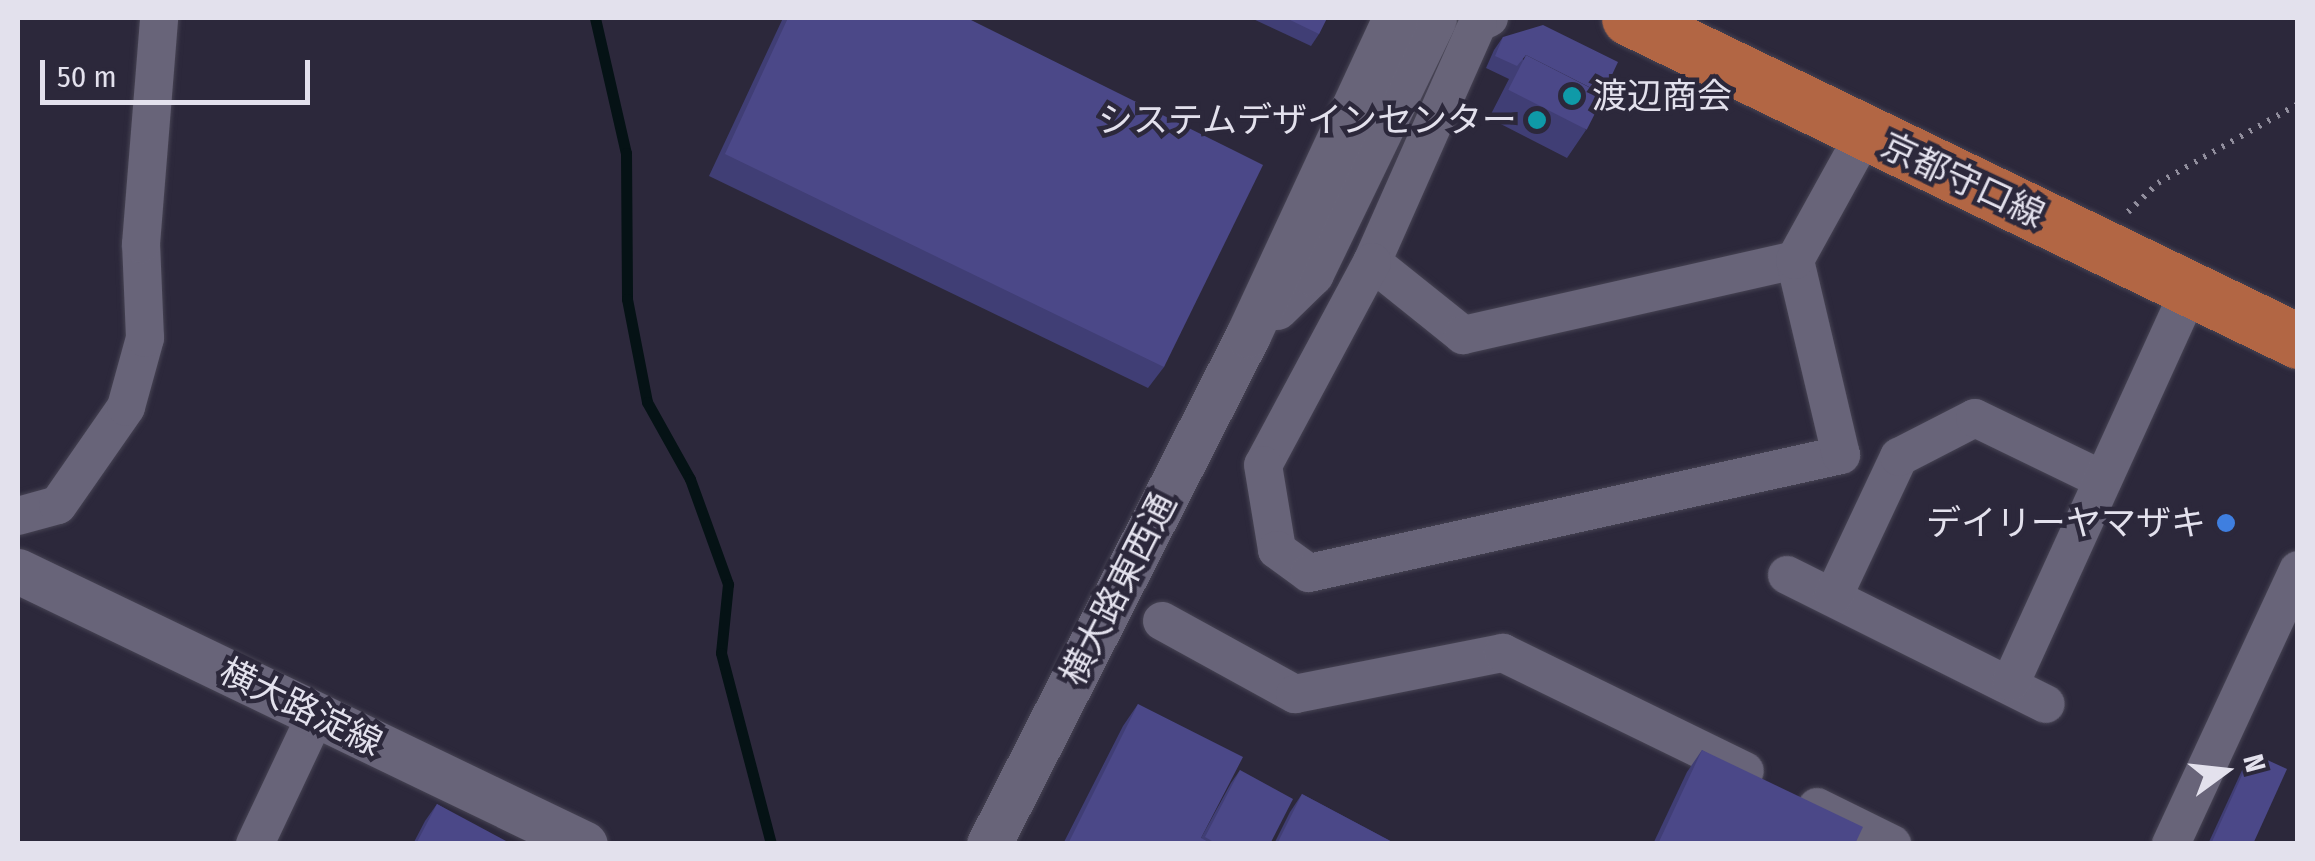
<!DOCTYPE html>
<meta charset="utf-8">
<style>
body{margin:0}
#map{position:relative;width:2315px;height:861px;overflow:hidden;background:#2c283b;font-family:"Fira Sans Condensed","Noto Sans JP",sans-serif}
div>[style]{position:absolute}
.stream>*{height:11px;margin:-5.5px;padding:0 5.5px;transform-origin:5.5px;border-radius:5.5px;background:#051215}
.path>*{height:6px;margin-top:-3px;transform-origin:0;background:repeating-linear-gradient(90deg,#918e9d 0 2.5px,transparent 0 10.5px)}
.roads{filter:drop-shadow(0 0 2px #464353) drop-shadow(0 0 2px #464353)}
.minor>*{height:38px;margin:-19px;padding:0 19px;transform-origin:19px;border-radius:19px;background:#686479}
.tertiary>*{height:45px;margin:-22.5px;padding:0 22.5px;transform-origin:22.5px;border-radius:22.5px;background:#686479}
.primary>*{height:55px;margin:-27.5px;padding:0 27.5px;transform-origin:27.5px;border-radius:27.5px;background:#b26644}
.wall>*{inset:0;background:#403e75}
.building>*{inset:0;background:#4b4888;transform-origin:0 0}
.dots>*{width:28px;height:28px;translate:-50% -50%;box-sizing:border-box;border:5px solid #2c283b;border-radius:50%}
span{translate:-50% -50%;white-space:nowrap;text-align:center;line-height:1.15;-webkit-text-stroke:9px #2c283b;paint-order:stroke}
.poi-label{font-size:35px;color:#e3e1ed}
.left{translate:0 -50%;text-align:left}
.right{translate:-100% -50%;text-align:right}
.street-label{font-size:35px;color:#e3e1ed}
.frame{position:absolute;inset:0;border:20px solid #e3e1ed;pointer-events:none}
.north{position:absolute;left:2175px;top:721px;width:100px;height:100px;-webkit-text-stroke:8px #2c283b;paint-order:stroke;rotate:75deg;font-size:28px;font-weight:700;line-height:40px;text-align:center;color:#e3e1ed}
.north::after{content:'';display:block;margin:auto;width:35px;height:45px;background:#e3e1ed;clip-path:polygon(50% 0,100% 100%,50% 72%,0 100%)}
.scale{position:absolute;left:40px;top:60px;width:270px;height:45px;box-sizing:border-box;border:5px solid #e3e1ed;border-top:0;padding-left:12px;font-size:30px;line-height:35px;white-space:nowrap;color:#e3e1ed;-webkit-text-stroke:8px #2c283b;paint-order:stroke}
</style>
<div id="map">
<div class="stream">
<i style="left:595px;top:18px;width:139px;rotate:77.1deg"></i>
<i style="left:626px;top:153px;width:146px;rotate:89.6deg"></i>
<i style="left:627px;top:299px;width:105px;rotate:79deg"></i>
<i style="left:647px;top:402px;width:88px;rotate:60.8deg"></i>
<i style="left:690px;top:479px;width:112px;rotate:70.1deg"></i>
<i style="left:728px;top:584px;width:69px;rotate:95.8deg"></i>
<i style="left:721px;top:653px;width:197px;rotate:75.3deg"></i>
</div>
<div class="path">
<i style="left:2128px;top:212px;width:42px;rotate:-44deg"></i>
<i style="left:2158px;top:183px;width:161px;rotate:-29.4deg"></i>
</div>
<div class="roads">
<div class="minor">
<i style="left:1489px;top:18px;width:12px;rotate:156deg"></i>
<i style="left:1478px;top:23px;width:261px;rotate:113.9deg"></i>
<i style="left:1372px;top:262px;width:117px;rotate:38.7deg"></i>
<i style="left:1463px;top:335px;width:340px;rotate:-12.7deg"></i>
<i style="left:1372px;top:262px;width:230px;rotate:118.2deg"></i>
<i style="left:1263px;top:465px;width:86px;rotate:80.6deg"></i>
<i style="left:1277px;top:550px;width:39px;rotate:36deg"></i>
<i style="left:1309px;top:573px;width:545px;rotate:-12.51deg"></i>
<i style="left:1841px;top:455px;width:200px;rotate:-103.3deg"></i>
<i style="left:1795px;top:260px;width:145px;rotate:-61.1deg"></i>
<i style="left:18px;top:516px;width:41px;rotate:-15.4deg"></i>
<i style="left:58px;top:505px;width:119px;rotate:-55.2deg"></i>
<i style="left:126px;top:407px;width:72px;rotate:-74.6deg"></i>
<i style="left:145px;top:338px;width:94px;rotate:-92.4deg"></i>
<i style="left:141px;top:244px;width:227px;rotate:-85.4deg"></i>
<i style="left:1787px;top:575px;width:289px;rotate:26.5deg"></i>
<i style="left:1833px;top:597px;width:155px;rotate:-64.8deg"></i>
<i style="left:1899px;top:457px;width:85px;rotate:-27.2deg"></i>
<i style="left:1975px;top:418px;width:142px;rotate:25.8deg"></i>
<i style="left:1162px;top:621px;width:152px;rotate:28.8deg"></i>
<i style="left:1295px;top:694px;width:212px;rotate:-11.2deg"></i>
<i style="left:1503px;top:653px;width:269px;rotate:26deg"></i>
<i style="left:2011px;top:682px;width:434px;rotate:-65.5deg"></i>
<i style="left:1817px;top:807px;width:84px;rotate:26.3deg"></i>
<i style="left:255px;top:844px;width:143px;rotate:-64.7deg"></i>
<i style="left:2171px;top:844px;width:302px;rotate:-65.1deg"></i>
</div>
<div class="tertiary">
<i style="left:1276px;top:307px;width:49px;rotate:-44.2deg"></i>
<i style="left:1311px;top:273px;width:283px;rotate:-64.2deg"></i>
<i style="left:18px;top:571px;width:629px;rotate:25.71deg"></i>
<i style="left:989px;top:844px;width:571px;rotate:-63.03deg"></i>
<i style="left:1248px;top:335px;width:349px;rotate:-65.1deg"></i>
</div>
<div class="primary">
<i style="left:1629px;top:18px;width:743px;rotate:25.77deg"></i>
</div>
</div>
<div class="wall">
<i style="clip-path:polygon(783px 18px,967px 18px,1164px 367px,1148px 388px,709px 176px)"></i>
<i style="clip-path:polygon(1251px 18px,1327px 18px,1319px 34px,1311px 46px)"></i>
<i style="clip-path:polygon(1503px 37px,1586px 130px,1567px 158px,1489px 118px,1509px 79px,1486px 68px,1494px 50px)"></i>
<i style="clip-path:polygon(1138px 704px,1201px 838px,1231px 783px,1240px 770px,1270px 844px,1063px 844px,1123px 726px)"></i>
<i style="clip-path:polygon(1702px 750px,1855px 844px,1653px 844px,1687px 772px)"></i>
<i style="clip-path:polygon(2252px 753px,2253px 844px,2208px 844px,2244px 766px)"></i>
<i style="clip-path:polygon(1302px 794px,1396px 844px,1274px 844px,1290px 812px)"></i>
<i style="clip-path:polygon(437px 804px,505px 844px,413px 844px,425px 821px)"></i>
</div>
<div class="building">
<i style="clip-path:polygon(788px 18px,967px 18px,1263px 165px,1164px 367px,725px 154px)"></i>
<i style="clip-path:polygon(1286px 18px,1327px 18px,1319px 34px)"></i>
<i style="clip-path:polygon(1543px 25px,1618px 62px,1603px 94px,1526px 55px,1517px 66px,1495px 56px,1503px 37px)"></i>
<i style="left:1526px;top:55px;width:88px;height:39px;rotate:27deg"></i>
<i style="clip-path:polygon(1138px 704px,1243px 757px,1201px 838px,1212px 844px,1068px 844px)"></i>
<i style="clip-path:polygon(1702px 750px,1863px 827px,1855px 844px,1658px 844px)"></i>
<i style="clip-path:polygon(2252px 753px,2287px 769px,2253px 844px,2211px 844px)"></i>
<i style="clip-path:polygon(1240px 770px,1293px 799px,1270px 844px,1217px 844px,1205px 837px)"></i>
<i style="clip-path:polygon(1302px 794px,1396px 844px,1277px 844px)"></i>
<i style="clip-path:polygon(437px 804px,506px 841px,505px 844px,416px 844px)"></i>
</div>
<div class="dots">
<i style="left:1572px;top:96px;background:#0f9aa8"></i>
<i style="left:1537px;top:120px;background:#0f9aa8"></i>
<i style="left:2226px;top:523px;background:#3f7fe0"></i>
</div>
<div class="poi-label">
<span class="left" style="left:1592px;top:96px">渡辺商会</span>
<span class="right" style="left:1517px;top:120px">システムデザインセンター</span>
<span class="right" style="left:2206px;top:523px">デイリーヤマザキ</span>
</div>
<div class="street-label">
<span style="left:1963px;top:180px;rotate:25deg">京都守口線</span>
<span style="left:1118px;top:589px;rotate:-63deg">横大路東西通</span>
<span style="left:301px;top:707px;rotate:26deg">横大路淀線</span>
</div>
<div class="frame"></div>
<div class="north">N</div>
<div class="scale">50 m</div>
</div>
